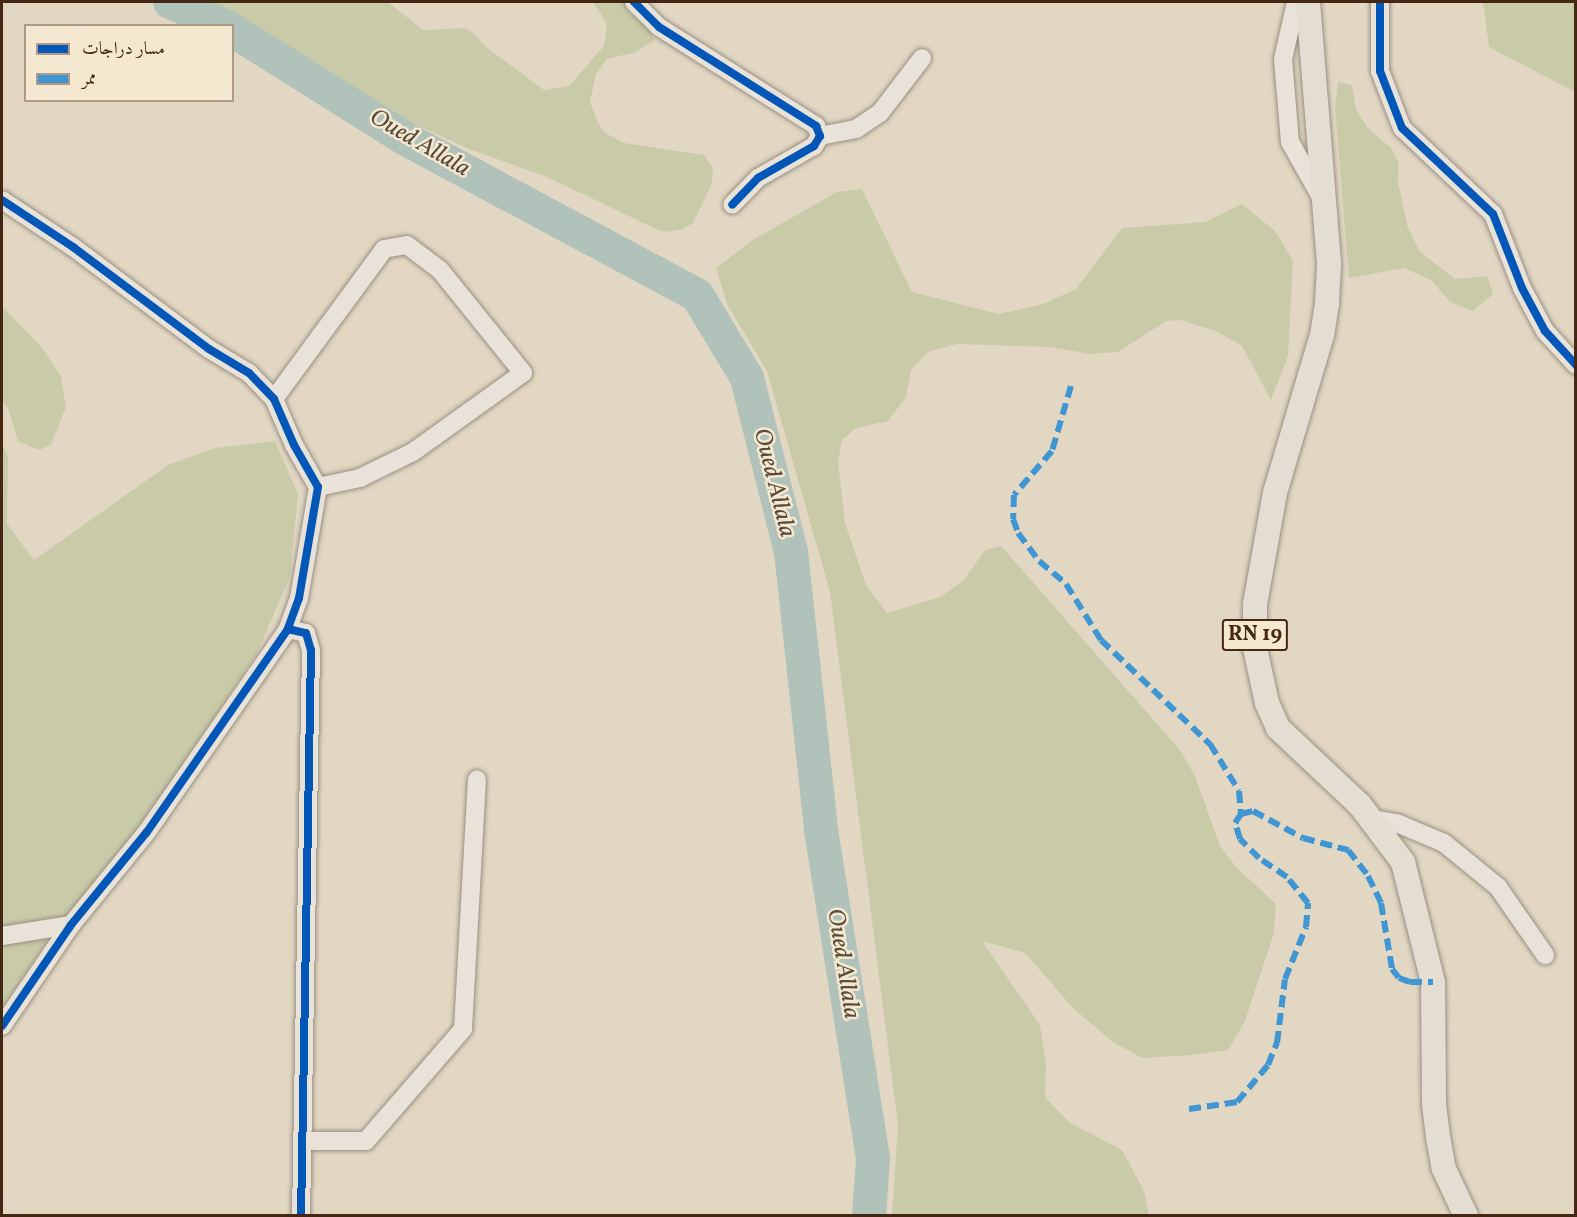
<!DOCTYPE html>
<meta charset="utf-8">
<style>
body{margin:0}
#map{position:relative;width:1577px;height:1217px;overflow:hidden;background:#e2d7c3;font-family:Vollkorn,Amiri,serif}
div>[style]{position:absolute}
.green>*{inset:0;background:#c9cba8}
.river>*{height:34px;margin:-17px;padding:0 17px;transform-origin:17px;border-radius:17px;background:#b0c2b9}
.roads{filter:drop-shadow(0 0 2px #9a9082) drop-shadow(0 0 2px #9a9082)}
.minor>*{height:18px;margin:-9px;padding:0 9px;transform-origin:9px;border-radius:9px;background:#e8e2d8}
.major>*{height:24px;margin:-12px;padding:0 12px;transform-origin:12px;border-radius:12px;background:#e4ded2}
.quiet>*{height:6px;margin-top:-3px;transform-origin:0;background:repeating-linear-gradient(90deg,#4096d3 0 12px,transparent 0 18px)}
.cycleway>*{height:8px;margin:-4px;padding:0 4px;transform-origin:4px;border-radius:4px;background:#0057b8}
span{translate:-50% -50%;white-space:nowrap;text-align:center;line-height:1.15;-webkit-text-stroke:5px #f5e8d0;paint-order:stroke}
.shield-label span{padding:2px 4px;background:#f5e8d0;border:2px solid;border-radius:4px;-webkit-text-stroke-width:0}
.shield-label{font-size:21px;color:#452814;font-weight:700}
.water-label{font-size:24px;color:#5a4c3c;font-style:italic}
.frame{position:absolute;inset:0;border:3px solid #452814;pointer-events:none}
.legend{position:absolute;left:24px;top:24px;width:210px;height:78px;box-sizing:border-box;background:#f5e8d0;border:2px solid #af9b85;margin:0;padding:8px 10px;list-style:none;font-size:18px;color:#452814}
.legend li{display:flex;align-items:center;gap:12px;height:30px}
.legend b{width:30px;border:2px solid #af9b85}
</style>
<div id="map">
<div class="green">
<i style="clip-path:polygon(196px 2px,388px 2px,423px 30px,464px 28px,475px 34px,486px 47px,544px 90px,569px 86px,604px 46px,607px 24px,593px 2px,624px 2px,628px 12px,647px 26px,654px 40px,636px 52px,607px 59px,596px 74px,590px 102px,598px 123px,605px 133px,624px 143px,704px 155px,713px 168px,712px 183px,693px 223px,683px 229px,666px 232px,654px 228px,547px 177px,469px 149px,397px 116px,334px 81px,268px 36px)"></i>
<i style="clip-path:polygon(1483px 2px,1575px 2px,1575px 92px,1489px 47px)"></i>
<i style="clip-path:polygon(1338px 82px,1352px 85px,1356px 109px,1367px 127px,1391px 148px,1399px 163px,1398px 182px,1407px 225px,1420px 252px,1455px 279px,1487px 276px,1493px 294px,1473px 311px,1450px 302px,1431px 280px,1404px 268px,1349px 278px,1335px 107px)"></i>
<i style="clip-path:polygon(862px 189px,912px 292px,999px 314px,1043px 304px,1076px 289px,1122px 228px,1205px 222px,1242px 204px,1275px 231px,1293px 261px,1288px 356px,1271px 400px,1242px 346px,1216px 331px,1180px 320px,1166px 321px,1118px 352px,1090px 354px,1050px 347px,957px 344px,928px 352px,911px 370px,906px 397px,888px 421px,856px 428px,842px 440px,838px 462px,845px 523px,866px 585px,887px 613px,940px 597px,963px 581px,985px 550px,1001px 546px,1180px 750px,1195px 776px,1220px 846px,1237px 868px,1276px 904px,1274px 933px,1245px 1021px,1228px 1050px,1193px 1055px,1142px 1058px,1113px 1042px,1073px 1008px,1025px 953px,982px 941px,1040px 1025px,1046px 1065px,1045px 1097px,1070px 1123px,1122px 1150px,1144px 1191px,1149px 1215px,892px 1215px,898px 1125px,830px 592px,767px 371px,727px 304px,716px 268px,751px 241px,837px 192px)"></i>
<i style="clip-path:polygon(2px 306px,43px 349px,61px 377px,66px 407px,51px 445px,39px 450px,18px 441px,8px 408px,2px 401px)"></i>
<i style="clip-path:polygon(275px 441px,298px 494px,290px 577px,257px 653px,141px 828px,49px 938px,2px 1008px,2px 443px,8px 457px,7px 524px,34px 560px,168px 465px,215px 448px)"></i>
</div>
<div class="river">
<i style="left:170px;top:2px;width:60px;rotate:23.6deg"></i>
<i style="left:232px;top:30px;width:203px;rotate:32.1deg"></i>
<i style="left:404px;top:138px;width:332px;rotate:28.2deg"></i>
<i style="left:697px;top:295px;width:97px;rotate:58.9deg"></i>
<i style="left:747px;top:378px;width:179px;rotate:75.8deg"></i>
<i style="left:791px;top:552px;width:280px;rotate:83.8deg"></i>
<i style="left:821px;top:830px;width:333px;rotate:81deg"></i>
<i style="left:873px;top:1159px;width:57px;rotate:94deg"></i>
</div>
<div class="roads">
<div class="minor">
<i style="left:634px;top:2px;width:35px;rotate:45deg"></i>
<i style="left:659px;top:27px;width:186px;rotate:32.2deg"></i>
<i style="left:816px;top:126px;width:11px;rotate:68deg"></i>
<i style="left:820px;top:136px;width:12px;rotate:121deg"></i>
<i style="left:814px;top:146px;width:64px;rotate:150.3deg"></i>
<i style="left:758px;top:178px;width:37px;rotate:134deg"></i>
<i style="left:1296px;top:2px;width:58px;rotate:102.8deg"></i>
<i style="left:1283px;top:59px;width:83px;rotate:85.2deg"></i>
<i style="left:1290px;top:142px;width:69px;rotate:60.5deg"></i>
<i style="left:1380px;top:2px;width:69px;rotate:90deg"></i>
<i style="left:1380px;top:71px;width:61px;rotate:68.9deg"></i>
<i style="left:1402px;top:128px;width:125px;rotate:43.4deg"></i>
<i style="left:1493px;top:214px;width:79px;rotate:68.6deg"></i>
<i style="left:1522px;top:288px;width:49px;rotate:61.9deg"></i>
<i style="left:1545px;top:331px;width:46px;rotate:47.6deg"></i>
<i style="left:820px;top:136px;width:37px;rotate:-11deg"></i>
<i style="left:856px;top:129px;width:29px;rotate:-34deg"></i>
<i style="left:880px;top:113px;width:69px;rotate:-52.6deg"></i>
<i style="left:2px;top:200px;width:85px;rotate:33.5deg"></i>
<i style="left:73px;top:247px;width:170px;rotate:36.9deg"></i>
<i style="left:209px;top:349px;width:47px;rotate:31deg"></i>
<i style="left:249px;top:373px;width:36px;rotate:46deg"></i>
<i style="left:274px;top:399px;width:50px;rotate:66.5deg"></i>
<i style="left:294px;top:445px;width:48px;rotate:60.3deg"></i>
<i style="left:318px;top:487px;width:113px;rotate:99.7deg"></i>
<i style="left:299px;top:598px;width:33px;rotate:110deg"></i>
<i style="left:288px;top:629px;width:249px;rotate:124.8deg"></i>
<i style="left:146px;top:833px;width:119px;rotate:129.2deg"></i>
<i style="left:71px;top:925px;width:122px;rotate:124.3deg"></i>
<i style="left:274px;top:399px;width:186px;rotate:-53.7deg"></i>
<i style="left:384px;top:249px;width:23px;rotate:-10deg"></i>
<i style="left:407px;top:245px;width:41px;rotate:37.1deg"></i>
<i style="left:440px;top:270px;width:132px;rotate:51.1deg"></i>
<i style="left:523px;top:373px;width:135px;rotate:144.3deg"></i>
<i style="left:413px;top:452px;width:59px;rotate:153.9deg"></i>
<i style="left:360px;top:478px;width:43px;rotate:167.9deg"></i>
<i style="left:288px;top:629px;width:18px;rotate:13deg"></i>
<i style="left:306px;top:633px;width:18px;rotate:74deg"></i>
<i style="left:311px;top:650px;width:566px;rotate:91.01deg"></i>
<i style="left:1372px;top:819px;width:27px;rotate:10deg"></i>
<i style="left:1399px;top:824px;width:49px;rotate:22.9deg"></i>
<i style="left:1444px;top:843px;width:70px;rotate:39.2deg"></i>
<i style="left:1498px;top:887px;width:83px;rotate:55.3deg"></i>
<i style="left:2px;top:936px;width:70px;rotate:-9.1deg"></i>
<i style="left:303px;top:1141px;width:63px"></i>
<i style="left:366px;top:1141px;width:148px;rotate:-49.1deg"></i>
<i style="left:463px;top:1029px;width:250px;rotate:-86.8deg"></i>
</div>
<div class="major">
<i style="left:1308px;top:2px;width:264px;rotate:85.4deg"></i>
<i style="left:1329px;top:265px;width:39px;rotate:93deg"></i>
<i style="left:1327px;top:304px;width:31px;rotate:99deg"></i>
<i style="left:1322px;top:335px;width:165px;rotate:106.6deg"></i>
<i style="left:1275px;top:493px;width:113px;rotate:100.2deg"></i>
<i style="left:1255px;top:604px;width:44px;rotate:90deg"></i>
<i style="left:1255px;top:648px;width:56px;rotate:77.7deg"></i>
<i style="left:1267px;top:703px;width:27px;rotate:66deg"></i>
<i style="left:1278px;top:728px;width:112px;rotate:43.2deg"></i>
<i style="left:1360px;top:805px;width:71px;rotate:53deg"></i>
<i style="left:1403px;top:862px;width:124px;rotate:76deg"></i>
<i style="left:1433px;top:982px;width:122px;rotate:89.5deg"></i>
<i style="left:1434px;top:1104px;width:38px;rotate:83deg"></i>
<i style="left:1439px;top:1142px;width:27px;rotate:80deg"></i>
<i style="left:1444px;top:1169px;width:52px;rotate:64.9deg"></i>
</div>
</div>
<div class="quiet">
<i style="left:1071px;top:386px;width:68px;rotate:106.3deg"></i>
<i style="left:1052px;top:451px;width:58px;rotate:130.8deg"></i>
<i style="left:1014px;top:495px;width:24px;rotate:92deg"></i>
<i style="left:1013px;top:519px;width:15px;rotate:70deg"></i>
<i style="left:1018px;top:533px;width:35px;rotate:53deg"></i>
<i style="left:1039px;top:561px;width:35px;rotate:40deg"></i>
<i style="left:1066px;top:584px;width:66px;rotate:58deg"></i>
<i style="left:1101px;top:640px;width:151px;rotate:43.7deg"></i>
<i style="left:1210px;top:744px;width:55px;rotate:58.3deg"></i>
<i style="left:1239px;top:791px;width:23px;rotate:85deg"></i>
<i style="left:1189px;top:1109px;width:49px;rotate:-8.3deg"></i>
<i style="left:1237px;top:1102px;width:48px;rotate:-50deg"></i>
<i style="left:1268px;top:1065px;width:24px;rotate:-68deg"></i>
<i style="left:1277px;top:1043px;width:64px;rotate:-82.9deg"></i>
<i style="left:1285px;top:979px;width:56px;rotate:-68deg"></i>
<i style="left:1306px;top:927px;width:24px;rotate:-85deg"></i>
<i style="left:1308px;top:903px;width:33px;rotate:-129deg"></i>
<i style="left:1287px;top:877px;width:34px;rotate:-146deg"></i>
<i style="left:1259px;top:858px;width:27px;rotate:-135deg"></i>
<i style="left:1240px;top:839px;width:17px;rotate:-107deg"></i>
<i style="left:1235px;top:823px;width:11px;rotate:-56deg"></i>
<i style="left:1241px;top:814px;width:12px;rotate:-14deg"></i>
<i style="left:1253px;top:811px;width:57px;rotate:28.4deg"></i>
<i style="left:1303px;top:838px;width:47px;rotate:14.9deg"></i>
<i style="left:1348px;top:850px;width:33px;rotate:52deg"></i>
<i style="left:1368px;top:876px;width:30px;rotate:64deg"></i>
<i style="left:1381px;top:903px;width:67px;rotate:80.5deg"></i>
<i style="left:1392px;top:969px;width:11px;rotate:52deg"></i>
<i style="left:1399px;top:978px;width:12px;rotate:20deg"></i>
<i style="left:1410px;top:982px;width:23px"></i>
</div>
<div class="cycleway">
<i style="left:634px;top:2px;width:35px;rotate:45deg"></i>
<i style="left:659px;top:27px;width:186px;rotate:32.2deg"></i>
<i style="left:816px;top:126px;width:11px;rotate:68deg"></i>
<i style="left:820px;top:136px;width:12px;rotate:121deg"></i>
<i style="left:814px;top:146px;width:64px;rotate:150.3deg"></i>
<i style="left:758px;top:178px;width:37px;rotate:134deg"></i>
<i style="left:1380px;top:2px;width:69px;rotate:90deg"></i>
<i style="left:1380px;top:71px;width:61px;rotate:68.9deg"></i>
<i style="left:1402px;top:128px;width:125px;rotate:43.4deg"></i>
<i style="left:1493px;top:214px;width:79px;rotate:68.6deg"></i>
<i style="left:1522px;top:288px;width:49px;rotate:61.9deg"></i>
<i style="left:1545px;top:331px;width:46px;rotate:47.6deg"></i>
<i style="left:2px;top:200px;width:85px;rotate:33.5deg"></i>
<i style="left:73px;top:247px;width:170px;rotate:36.9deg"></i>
<i style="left:209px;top:349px;width:47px;rotate:31deg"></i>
<i style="left:249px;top:373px;width:36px;rotate:46deg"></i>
<i style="left:274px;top:399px;width:50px;rotate:66.5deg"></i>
<i style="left:294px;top:445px;width:48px;rotate:60.3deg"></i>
<i style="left:318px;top:487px;width:113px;rotate:99.7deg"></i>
<i style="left:299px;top:598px;width:33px;rotate:110deg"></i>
<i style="left:288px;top:629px;width:249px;rotate:124.8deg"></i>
<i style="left:146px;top:833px;width:119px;rotate:129.2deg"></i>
<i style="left:71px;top:925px;width:122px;rotate:124.3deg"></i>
<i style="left:288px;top:629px;width:18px;rotate:13deg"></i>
<i style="left:306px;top:633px;width:18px;rotate:74deg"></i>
<i style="left:311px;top:650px;width:566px;rotate:91.01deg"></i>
</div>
<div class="shield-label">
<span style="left:1255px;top:635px">RN 19</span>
</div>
<div class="water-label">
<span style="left:419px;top:144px;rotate:30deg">Oued Allala</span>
<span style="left:773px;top:483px;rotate:76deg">Oued Allala</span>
<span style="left:842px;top:964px;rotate:81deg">Oued Allala</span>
</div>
<div class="frame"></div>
<ul class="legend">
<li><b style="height:8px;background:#0057b8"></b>مسار دراجات</li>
<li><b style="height:8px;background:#4096d3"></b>ممر</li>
</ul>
</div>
